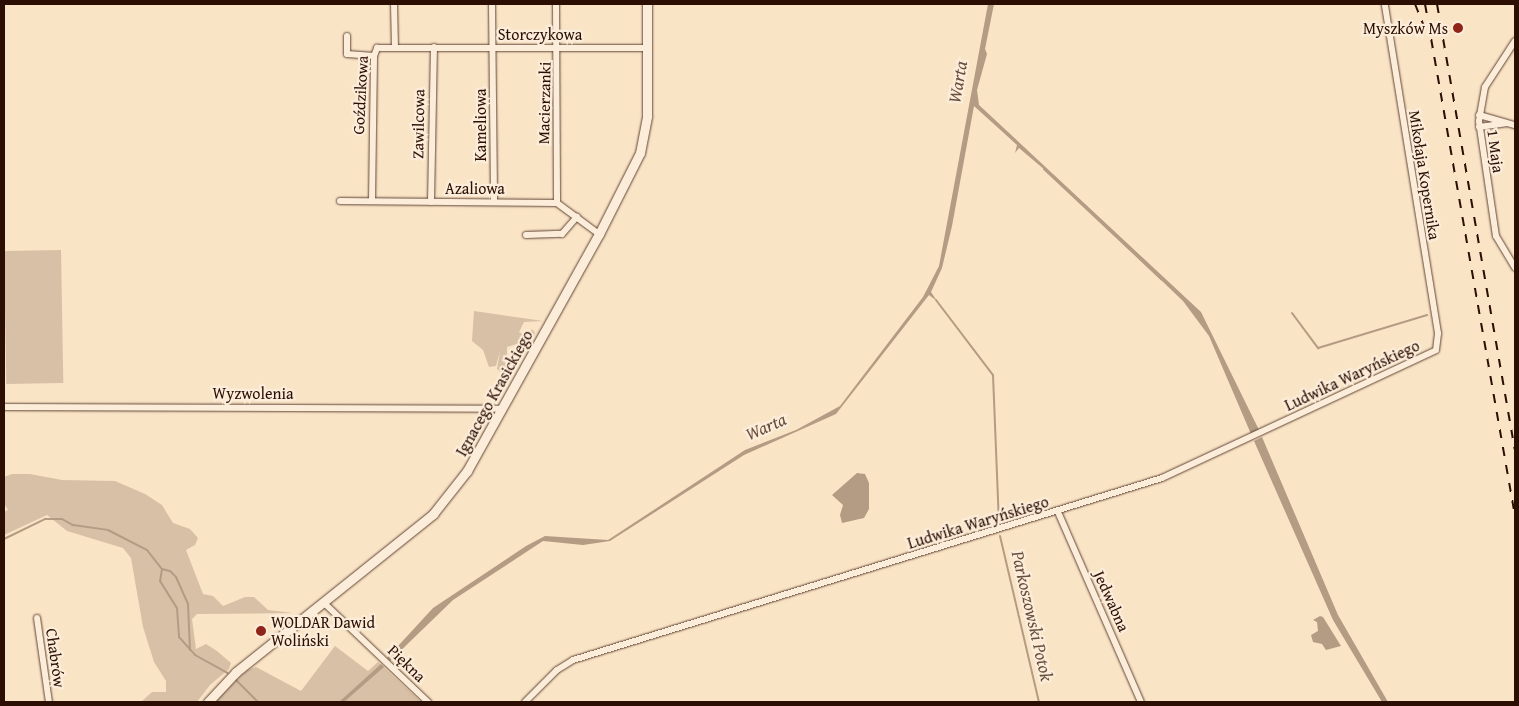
<!DOCTYPE html>
<meta charset="utf-8">
<style>
body{margin:0}
#map{position:relative;width:1519px;height:706px;overflow:hidden;background:#fae4c6;font-family:"Gentium Book Plus",serif}
div>[style]{position:absolute}
.green>*{inset:0;background:#d7c0a5;transform-origin:0 0}
.water>*{inset:0;background:#b49b84}
.stream>*{height:2px;margin:-1px;padding:0 1px;transform-origin:1px;border-radius:1px;background:#b49b84}
.roads{filter:drop-shadow(0 0 1px #604434) drop-shadow(0 0 1px #604434)}
.street>*{height:6px;margin:-3px;padding:0 3px;transform-origin:3px;border-radius:3px;background:#fcedda}
.secondary>*{height:9px;margin:-4.5px;padding:0 4.5px;transform-origin:4.5px;border-radius:4.5px;background:#fcedda}
.rail>*{height:2px;margin-top:-1px;transform-origin:0;background:repeating-linear-gradient(90deg,#2c0e03 0 9px,transparent 0 18px)}
.dots>*{width:14px;height:14px;translate:-50% -50%;box-sizing:border-box;border:2px solid #fcedda;border-radius:50%}
span{translate:-50% -50%;white-space:nowrap;text-align:center;line-height:1.15;-webkit-text-stroke:4.5px #fcedda;paint-order:stroke}
.poi-label{font-size:16px;color:#2c0e03}
.right{translate:-100% -50%;text-align:right}
.left{translate:0 -50%;text-align:left}
.street-label{font-size:16px;color:#2c0e03}
.water-label{font-size:18px;color:#694d3d;font-style:italic}
.frame{position:absolute;inset:0;border:5px solid #2c0e03;pointer-events:none}
</style>
<div id="map">
<div class="green">
<i style="left:61px;top:250px;width:133px;height:57px;rotate:89deg"></i>
<i style="clip-path:polygon(474px 311px,543px 321px,524px 322px,519px 332px,527px 337px,532px 329px,535px 333px,528px 346px,529px 353px,520px 343px,507px 347px,507px 362px,519px 362px,514px 371px,504px 374px,497px 369px,500px 351px,496px 366px,489px 367px,483px 350px,472px 341px)"></i>
<i style="clip-path:polygon(12px 474px,30px 474px,62px 480px,115px 481px,145px 494px,162px 505px,173px 523px,190px 529px,198px 538px,195px 545px,186px 550px,203px 594px,213px 596px,223px 606px,245px 597px,254px 597px,268px 610px,293px 613px,197px 614px,192px 619px,196px 649px,206px 644px,217px 651px,231px 663px,229px 669px,210px 685px,197px 702px,141px 702px,152px 692px,166px 692px,166px 681px,154px 662px,143px 627px,131px 558px,123px 548px,67px 531px,47px 515px,4px 535px,4px 512px,8px 510px,4px 503px,4px 477px)"></i>
<i style="clip-path:polygon(335px 646px,368px 671px,378px 662px,421px 702px,214px 702px,247px 670px,256px 667px,301px 691px)"></i>
</div>
<div class="water">
<i style="clip-path:polygon(988px 4px,994px 4px,985px 49px,987px 54px,977px 90px,979px 105px,1201px 312px,1259px 430px,1251px 434px,1209px 336px,1183px 301px,1052px 176px,1019px 148px,1015px 153px,1017px 145px,974px 106px,952px 226px,942px 268px,931px 292px,937px 301px,929px 295px,836px 414px,744px 455px,610px 541px,583px 545px,543px 541px,453px 600px,390px 661px,387px 658px,433px 608px,526px 546px,545px 536px,608px 540px,745px 450px,796px 430px,840px 406px,923px 297px,939px 266px)"></i>
<i style="clip-path:polygon(1262px 437px,1338px 615px,1388px 702px,1382px 702px,1333px 620px,1254px 441px)"></i>
<i style="clip-path:polygon(857px 473px,865px 474px,869px 483px,869px 509px,864px 518px,842px 523px,840px 515px,843px 505px,832px 495px)"></i>
<i style="clip-path:polygon(1320px 616px,1323px 617px,1341px 646px,1326px 650px,1322px 644px,1313px 642px,1311px 635px,1318px 631px,1317px 622px,1313px 620px)"></i>
<i style="clip-path:polygon(381px 664px,384px 667px,344px 702px,339px 702px)"></i>
</div>
<div class="stream">
<i style="left:1044px;top:169px;width:161px;rotate:43.2deg"></i>
<i style="left:936px;top:300px;width:94px;rotate:52.8deg"></i>
<i style="left:993px;top:375px;width:148px;rotate:87.7deg"></i>
<i style="left:1292px;top:313px;width:44px;rotate:53.4deg"></i>
<i style="left:1318px;top:348px;width:114px;rotate:-16.8deg"></i>
<i style="left:1000px;top:536px;width:171px;rotate:76.8deg"></i>
<i style="left:4px;top:539px;width:46px;rotate:-26deg"></i>
<i style="left:45px;top:519px;width:17px"></i>
<i style="left:62px;top:519px;width:13px;rotate:29deg"></i>
<i style="left:73px;top:525px;width:35px;rotate:8deg"></i>
<i style="left:108px;top:530px;width:44px;rotate:27.1deg"></i>
<i style="left:147px;top:550px;width:24px;rotate:52deg"></i>
<i style="left:162px;top:569px;width:12px;rotate:99deg"></i>
<i style="left:160px;top:581px;width:32px;rotate:58deg"></i>
<i style="left:177px;top:608px;width:29px;rotate:86deg"></i>
<i style="left:179px;top:637px;width:24px;rotate:48deg"></i>
<i style="left:195px;top:655px;width:37px;rotate:29deg"></i>
<i style="left:162px;top:569px;width:8px;rotate:14deg"></i>
<i style="left:170px;top:571px;width:8px;rotate:45deg"></i>
<i style="left:176px;top:577px;width:30px;rotate:66deg"></i>
<i style="left:188px;top:604px;width:46px;rotate:87.5deg"></i>
<i style="left:235px;top:679px;width:33px;rotate:45deg"></i>
</div>
<div class="roads">
<div class="street">
<i style="left:394px;top:4px;width:43px;rotate:88.7deg"></i>
<i style="left:492px;top:4px;width:198px;rotate:89.4deg"></i>
<i style="left:556px;top:4px;width:199px;rotate:89.7deg"></i>
<i style="left:347px;top:36px;width:18px;rotate:90deg"></i>
<i style="left:347px;top:54px;width:27px;rotate:4deg"></i>
<i style="left:1515px;top:41px;width:55px;rotate:123.1deg"></i>
<i style="left:1485px;top:87px;width:35px;rotate:100deg"></i>
<i style="left:1479px;top:121px;width:116px;rotate:81.6deg"></i>
<i style="left:1496px;top:236px;width:37px;rotate:59deg"></i>
<i style="left:1479px;top:115px;width:37px;rotate:16deg"></i>
<i style="left:1479px;top:127px;width:27px;rotate:-8deg"></i>
<i style="left:340px;top:201px;width:217px;rotate:0.5deg"></i>
<i style="left:557px;top:203px;width:52px;rotate:36.4deg"></i>
<i style="left:372px;top:201px;width:145px;rotate:-89.2deg"></i>
<i style="left:374px;top:56px;width:9px;rotate:-69deg"></i>
<i style="left:377px;top:48px;width:270px"></i>
<i style="left:431px;top:202px;width:155px;rotate:-88.9deg"></i>
<i style="left:526px;top:235px;width:36px;rotate:-2deg"></i>
<i style="left:562px;top:234px;width:23px;rotate:-49deg"></i>
<i style="left:4px;top:407px;width:498px;rotate:0.2deg"></i>
<i style="left:1058px;top:512px;width:207px;rotate:66.4deg"></i>
<i style="left:324px;top:603px;width:144px;rotate:43.6deg"></i>
<i style="left:37px;top:618px;width:85px;rotate:81.9deg"></i>
<i style="left:525px;top:702px;width:45px;rotate:-45deg"></i>
<i style="left:557px;top:670px;width:19px;rotate:-32deg"></i>
<i style="left:573px;top:660px;width:616px;rotate:-17.17deg"></i>
<i style="left:1162px;top:478px;width:302px;rotate:-25deg"></i>
<i style="left:1436px;top:350px;width:17px;rotate:-83deg"></i>
<i style="left:1438px;top:333px;width:333px;rotate:-99.2deg"></i>
</div>
<div class="secondary">
<i style="left:208px;top:702px;width:41px;rotate:-47deg"></i>
<i style="left:236px;top:672px;width:253px;rotate:-38.7deg"></i>
<i style="left:433px;top:514px;width:55px;rotate:-51.7deg"></i>
<i style="left:467px;top:471px;width:271px;rotate:-60.9deg"></i>
<i style="left:599px;top:234px;width:91px;rotate:-63.2deg"></i>
<i style="left:640px;top:153px;width:38px;rotate:-79deg"></i>
<i style="left:647px;top:116px;width:112px;rotate:-90deg"></i>
</div>
</div>
<div class="rail">
<i style="left:1415px;top:4px;width:24px;rotate:68deg"></i>
<i style="left:1425px;top:4px;width:520px;rotate:80.03deg"></i>
<i style="left:1437px;top:4px;width:452px;rotate:80.1deg"></i>
</div>
<div class="dots">
<i style="left:1458px;top:28px;background:#8f2418"></i>
<i style="left:261px;top:631px;background:#8f2418"></i>
</div>
<div class="poi-label">
<span class="right" style="left:1448px;top:28px">Myszków Ms</span>
<span class="left" style="left:271px;top:631px">WOLDAR Dawid<br>Woliński</span>
</div>
<div class="street-label">
<span style="left:540px;top:34px">Storczykowa</span>
<span style="left:360px;top:95px;rotate:-87deg">Goździkowa</span>
<span style="left:544px;top:103px;rotate:-89deg">Macierzanki</span>
<span style="left:418px;top:124px;rotate:-89deg">Zawilcowa</span>
<span style="left:480px;top:125px;rotate:-90deg">Kameliowa</span>
<span style="left:1496px;top:151px;rotate:82deg">1 Maja</span>
<span style="left:1425px;top:175px;rotate:81deg">Mikołaja Kopernika</span>
<span style="left:475px;top:188px">Azaliowa</span>
<span style="left:1352px;top:375px;rotate:-25deg">Ludwika Waryńskiego</span>
<span style="left:253px;top:393px">Wyzwolenia</span>
<span style="left:494px;top:393px;rotate:-61deg">Ignacego Krasickiego</span>
<span style="left:978px;top:522px;rotate:-17deg">Ludwika Waryńskiego</span>
<span style="left:1112px;top:601px;rotate:66deg">Jedwabna</span>
<span style="left:56px;top:658px;rotate:82deg">Chabrów</span>
<span style="left:407px;top:663px;rotate:44deg">Piękna</span>
</div>
<div class="water-label">
<span style="left:958px;top:82px;rotate:-80deg">Warta</span>
<span style="left:766px;top:427px;rotate:-24deg">Warta</span>
<span style="left:1032px;top:616px;rotate:77deg">Parkoszowski Potok</span>
</div>
<div class="frame"></div>
</div>
